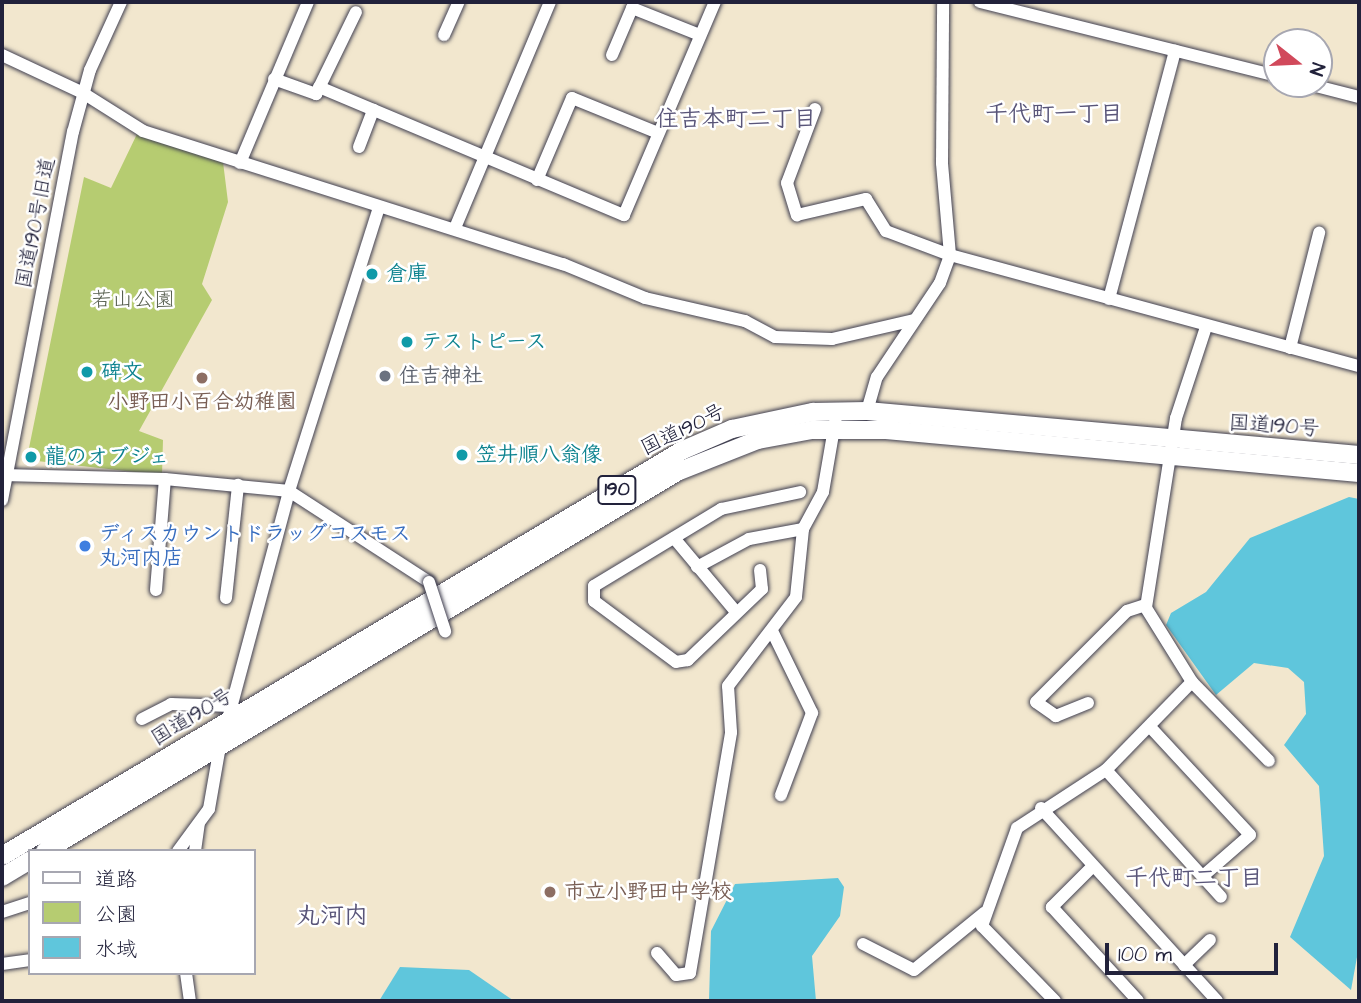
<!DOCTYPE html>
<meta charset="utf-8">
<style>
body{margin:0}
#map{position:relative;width:1361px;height:1003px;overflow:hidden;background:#f2e7ce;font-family:"Architects Daughter","Klee One",sans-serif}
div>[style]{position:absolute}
.green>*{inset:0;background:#b6cc71}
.water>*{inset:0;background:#5fc6dc}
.roads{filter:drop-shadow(0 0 2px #414051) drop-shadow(0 0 2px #414051)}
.minor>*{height:12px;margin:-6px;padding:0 6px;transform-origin:6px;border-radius:6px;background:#fff}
.highway>*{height:18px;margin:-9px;padding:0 9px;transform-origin:9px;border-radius:9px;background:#fff}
.bridges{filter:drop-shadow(0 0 2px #414051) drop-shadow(0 0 2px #414051)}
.minor-bridge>*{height:12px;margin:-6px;padding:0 6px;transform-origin:6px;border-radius:6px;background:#fff}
.dots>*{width:19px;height:19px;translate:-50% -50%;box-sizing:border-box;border:4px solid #fff;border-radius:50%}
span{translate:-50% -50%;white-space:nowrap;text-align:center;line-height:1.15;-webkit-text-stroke:5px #fff;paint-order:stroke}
.shield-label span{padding:2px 5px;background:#fff;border:2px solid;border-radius:5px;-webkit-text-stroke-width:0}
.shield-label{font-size:19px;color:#22223b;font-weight:700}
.street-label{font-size:21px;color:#22223b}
.culture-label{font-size:21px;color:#0d838f;font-weight:700}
.left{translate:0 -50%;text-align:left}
.park-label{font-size:21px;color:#565e4e}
.worship-label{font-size:21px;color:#5b616d;font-weight:700}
.education-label{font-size:21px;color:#785e54;font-weight:700}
.shop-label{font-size:21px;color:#366cbe;font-weight:700}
.neighbourhood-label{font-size:23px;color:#595579;font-weight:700}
.quarter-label{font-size:24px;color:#595579;font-weight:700}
.frame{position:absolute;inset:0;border:4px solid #22223b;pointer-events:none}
.legend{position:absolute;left:28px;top:849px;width:228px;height:126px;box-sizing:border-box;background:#fff;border:2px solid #a7a7b1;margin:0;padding:9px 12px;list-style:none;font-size:21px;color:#22223b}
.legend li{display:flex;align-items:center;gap:14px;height:35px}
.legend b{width:35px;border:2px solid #a7a7b1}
.north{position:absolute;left:1263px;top:28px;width:70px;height:70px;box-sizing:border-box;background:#fff;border:2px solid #a7a7b1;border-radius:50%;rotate:108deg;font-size:19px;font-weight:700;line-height:28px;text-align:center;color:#22223b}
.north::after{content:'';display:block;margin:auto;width:24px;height:32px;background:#d1495b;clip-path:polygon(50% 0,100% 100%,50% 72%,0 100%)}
.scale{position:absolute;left:1105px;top:943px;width:173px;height:32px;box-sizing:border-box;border:4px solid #22223b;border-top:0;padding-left:9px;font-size:21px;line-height:24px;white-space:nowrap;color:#22223b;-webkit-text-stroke:5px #fff;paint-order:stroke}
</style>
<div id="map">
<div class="green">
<i style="clip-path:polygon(137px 134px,223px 162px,228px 202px,202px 284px,212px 300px,139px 431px,163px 440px,162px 475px,37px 461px,29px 448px,84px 177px,111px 188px)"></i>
</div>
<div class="water">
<i style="clip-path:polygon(1349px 497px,1359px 499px,1359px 946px,1351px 990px,1290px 937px,1324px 856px,1319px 786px,1284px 745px,1306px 714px,1304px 682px,1288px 668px,1254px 663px,1216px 695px,1166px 625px,1171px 613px,1206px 592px,1250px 538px)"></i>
<i style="clip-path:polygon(838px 878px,844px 887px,840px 916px,812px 956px,816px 1001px,709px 1001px,711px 931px,735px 884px)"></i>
<i style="clip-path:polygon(400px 967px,469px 970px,514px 1001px,379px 1001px)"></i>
</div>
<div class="roads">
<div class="minor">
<i style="left:980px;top:2px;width:306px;rotate:14deg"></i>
<i style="left:444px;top:35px;width:36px;rotate:-66deg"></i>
<i style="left:2px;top:55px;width:89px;rotate:25.1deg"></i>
<i style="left:83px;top:93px;width:71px;rotate:32.3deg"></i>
<i style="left:143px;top:131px;width:441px;rotate:17.6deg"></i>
<i style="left:563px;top:264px;width:89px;rotate:22.5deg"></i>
<i style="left:645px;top:298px;width:103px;rotate:13deg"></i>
<i style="left:745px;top:321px;width:34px;rotate:28deg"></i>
<i style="left:775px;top:337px;width:57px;rotate:2deg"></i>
<i style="left:832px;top:339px;width:84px;rotate:-13deg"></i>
<i style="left:612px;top:55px;width:51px;rotate:-66.9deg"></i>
<i style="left:632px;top:8px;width:73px;rotate:21.7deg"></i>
<i style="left:274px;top:79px;width:45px;rotate:19.7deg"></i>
<i style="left:316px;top:94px;width:91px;rotate:-64deg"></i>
<i style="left:1308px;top:84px;width:53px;rotate:14.3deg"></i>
<i style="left:319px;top:87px;width:331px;rotate:22.8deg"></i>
<i style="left:624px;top:215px;width:232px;rotate:-66.9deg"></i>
<i style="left:815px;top:109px;width:79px;rotate:110.7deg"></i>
<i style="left:787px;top:183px;width:34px;rotate:73deg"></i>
<i style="left:797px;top:215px;width:71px;rotate:-13.1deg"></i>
<i style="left:866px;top:199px;width:38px;rotate:58deg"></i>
<i style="left:886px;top:231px;width:68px;rotate:20.6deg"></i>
<i style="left:950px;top:255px;width:424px;rotate:15.2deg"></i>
<i style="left:359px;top:147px;width:40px;rotate:-69deg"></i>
<i style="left:240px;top:163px;width:175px;rotate:-67.1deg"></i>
<i style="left:537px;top:180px;width:89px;rotate:-66.9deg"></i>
<i style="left:572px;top:98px;width:93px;rotate:22.1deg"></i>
<i style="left:455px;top:228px;width:245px;rotate:-67.2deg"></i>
<i style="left:1109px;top:299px;width:257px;rotate:-75.1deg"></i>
<i style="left:1206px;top:327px;width:96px;rotate:108.2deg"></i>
<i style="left:1176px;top:418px;width:192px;rotate:99deg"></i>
<i style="left:1146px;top:608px;width:87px;rotate:58.1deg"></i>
<i style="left:1192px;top:682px;width:110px;rotate:45.7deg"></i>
<i style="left:1290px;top:348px;width:119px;rotate:-75.8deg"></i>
<i style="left:867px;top:411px;width:35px;rotate:-74deg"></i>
<i style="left:877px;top:377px;width:113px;rotate:-56.2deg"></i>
<i style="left:940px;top:283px;width:30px;rotate:-70deg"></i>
<i style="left:950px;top:255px;width:92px;rotate:-95deg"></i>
<i style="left:942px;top:163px;width:161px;rotate:-89.6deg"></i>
<i style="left:2px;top:475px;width:163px;rotate:1.4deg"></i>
<i style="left:165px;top:479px;width:125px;rotate:5.5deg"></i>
<i style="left:289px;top:491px;width:167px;rotate:33deg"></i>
<i style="left:2px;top:500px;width:375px;rotate:-79.1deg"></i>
<i style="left:73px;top:132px;width:64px;rotate:-74.7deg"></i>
<i style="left:90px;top:70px;width:75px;rotate:-65.5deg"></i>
<i style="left:674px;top:538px;width:97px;rotate:50deg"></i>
<i style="left:697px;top:567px;width:59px;rotate:-28.3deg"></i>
<i style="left:749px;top:539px;width:55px;rotate:-10.5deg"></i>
<i style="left:760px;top:570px;width:19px;rotate:84deg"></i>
<i style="left:762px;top:589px;width:103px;rotate:136.2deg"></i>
<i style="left:688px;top:660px;width:12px;rotate:171deg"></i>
<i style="left:676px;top:662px;width:102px;rotate:-143.4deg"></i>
<i style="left:594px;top:601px;width:15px;rotate:-90deg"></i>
<i style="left:594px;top:586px;width:149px;rotate:-31.2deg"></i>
<i style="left:721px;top:509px;width:81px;rotate:-12.1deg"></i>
<i style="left:156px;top:590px;width:111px;rotate:-85.4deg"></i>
<i style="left:226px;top:598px;width:114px;rotate:-83.9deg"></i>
<i style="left:773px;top:633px;width:89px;rotate:64deg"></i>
<i style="left:812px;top:713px;width:88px;rotate:110.7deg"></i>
<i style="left:1088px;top:703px;width:35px;rotate:158deg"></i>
<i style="left:1056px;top:716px;width:24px;rotate:-145deg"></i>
<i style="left:1036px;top:702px;width:129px;rotate:-45deg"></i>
<i style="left:1127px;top:611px;width:20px;rotate:-18deg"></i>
<i style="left:142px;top:719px;width:33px;rotate:-27deg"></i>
<i style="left:171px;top:704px;width:61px;rotate:1.9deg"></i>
<i style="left:227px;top:723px;width:240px;rotate:-75deg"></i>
<i style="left:289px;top:491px;width:298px;rotate:-72.4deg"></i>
<i style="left:1152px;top:729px;width:144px;rotate:47.2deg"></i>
<i style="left:1250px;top:835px;width:62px;rotate:138.9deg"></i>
<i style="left:1106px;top:770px;width:171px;rotate:47.8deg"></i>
<i style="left:1041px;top:808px;width:261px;rotate:47.6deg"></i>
<i style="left:178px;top:851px;width:52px;rotate:-53.6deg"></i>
<i style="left:209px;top:809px;width:70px;rotate:-80.1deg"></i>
<i style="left:195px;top:851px;width:27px;rotate:-82deg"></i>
<i style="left:1092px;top:867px;width:57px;rotate:135deg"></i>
<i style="left:1052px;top:907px;width:127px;rotate:47.5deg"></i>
<i style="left:2px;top:912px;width:29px;rotate:-18deg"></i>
<i style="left:863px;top:944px;width:57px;rotate:27deg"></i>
<i style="left:914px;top:970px;width:90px;rotate:-39.2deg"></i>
<i style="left:657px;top:953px;width:29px;rotate:49deg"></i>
<i style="left:676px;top:975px;width:14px;rotate:-8deg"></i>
<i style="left:690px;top:973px;width:244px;rotate:-80.3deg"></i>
<i style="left:731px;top:732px;width:46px;rotate:-93.7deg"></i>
<i style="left:728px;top:686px;width:112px;rotate:-52.6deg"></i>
<i style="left:796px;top:597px;width:68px;rotate:-84.1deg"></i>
<i style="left:803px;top:529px;width:42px;rotate:-61.6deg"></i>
<i style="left:823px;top:492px;width:82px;rotate:-80.2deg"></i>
<i style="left:2px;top:964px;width:28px;rotate:-8deg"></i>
<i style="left:1184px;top:965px;width:36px;rotate:-44deg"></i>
<i style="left:186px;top:973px;width:28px;rotate:82deg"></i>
<i style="left:1055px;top:1001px;width:105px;rotate:-134.2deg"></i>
<i style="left:982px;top:926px;width:104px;rotate:-70.3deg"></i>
<i style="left:1017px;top:828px;width:106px;rotate:-33.1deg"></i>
<i style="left:1106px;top:770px;width:123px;rotate:-45.7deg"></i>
</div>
<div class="highway">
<i style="left:45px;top:851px;width:737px;rotate:-30.95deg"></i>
<i style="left:677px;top:472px;width:87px;rotate:-21.6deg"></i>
<i style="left:758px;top:440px;width:55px;rotate:-10.5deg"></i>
<i style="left:812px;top:430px;width:74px"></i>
<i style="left:886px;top:430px;width:475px;rotate:5.2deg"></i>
<i style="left:2px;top:856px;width:791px;rotate:-30.81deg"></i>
<i style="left:681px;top:451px;width:56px;rotate:-23.3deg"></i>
<i style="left:732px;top:429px;width:83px;rotate:-11.9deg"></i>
<i style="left:813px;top:412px;width:54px;rotate:-1.1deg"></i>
<i style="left:867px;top:411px;width:494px;rotate:5.1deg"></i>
<i style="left:2px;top:877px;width:33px;rotate:-31deg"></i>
</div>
</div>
<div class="bridges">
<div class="minor-bridge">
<i style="left:429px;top:582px;width:52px;rotate:71.9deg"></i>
</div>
</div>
<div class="dots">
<i style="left:372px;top:274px;background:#0f9aa8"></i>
<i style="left:407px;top:342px;background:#0f9aa8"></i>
<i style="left:87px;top:372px;background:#0f9aa8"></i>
<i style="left:385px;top:376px;background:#6b7280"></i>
<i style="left:202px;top:378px;background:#8d6e63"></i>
<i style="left:462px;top:455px;background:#0f9aa8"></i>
<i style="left:31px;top:457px;background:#0f9aa8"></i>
<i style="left:85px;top:546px;background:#3f7fe0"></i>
<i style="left:550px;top:892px;background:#8d6e63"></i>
</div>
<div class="shield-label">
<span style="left:617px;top:490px">190</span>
</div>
<div class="street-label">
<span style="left:36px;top:223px;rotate:-79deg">国道190号旧道</span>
<span style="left:1274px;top:426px;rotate:4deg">国道190号</span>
<span style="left:683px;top:430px;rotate:-26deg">国道190号</span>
<span style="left:192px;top:717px;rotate:-31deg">国道190号</span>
</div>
<div class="culture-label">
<span class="left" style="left:386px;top:274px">倉庫</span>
<span class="left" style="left:421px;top:342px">テストピース</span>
<span class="left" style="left:101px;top:372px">碑文</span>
<span class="left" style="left:476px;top:455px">笠井順八翁像</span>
<span class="left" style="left:45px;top:457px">龍のオブジェ</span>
</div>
<div class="park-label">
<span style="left:133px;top:300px">若山公園</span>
</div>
<div class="worship-label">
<span class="left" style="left:399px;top:376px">住吉神社</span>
</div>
<div class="education-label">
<span style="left:202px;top:402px">小野田小百合幼稚園</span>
<span class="left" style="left:564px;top:892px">市立小野田中学校</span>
</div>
<div class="shop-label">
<span class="left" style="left:99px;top:546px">ディスカウントドラッグコスモス<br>丸河内店</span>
</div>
<div class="neighbourhood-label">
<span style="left:1054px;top:114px">千代町一丁目</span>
<span style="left:736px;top:119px">住吉本町二丁目</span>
<span style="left:1194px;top:878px">千代町二丁目</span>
</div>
<div class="quarter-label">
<span style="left:332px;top:917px">丸河内</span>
</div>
<div class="frame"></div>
<ul class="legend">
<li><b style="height:9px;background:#fff"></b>道路</li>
<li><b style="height:19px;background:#b6cc71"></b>公園</li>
<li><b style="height:19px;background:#5fc6dc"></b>水域</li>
</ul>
<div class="north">N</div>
<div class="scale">100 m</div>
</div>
